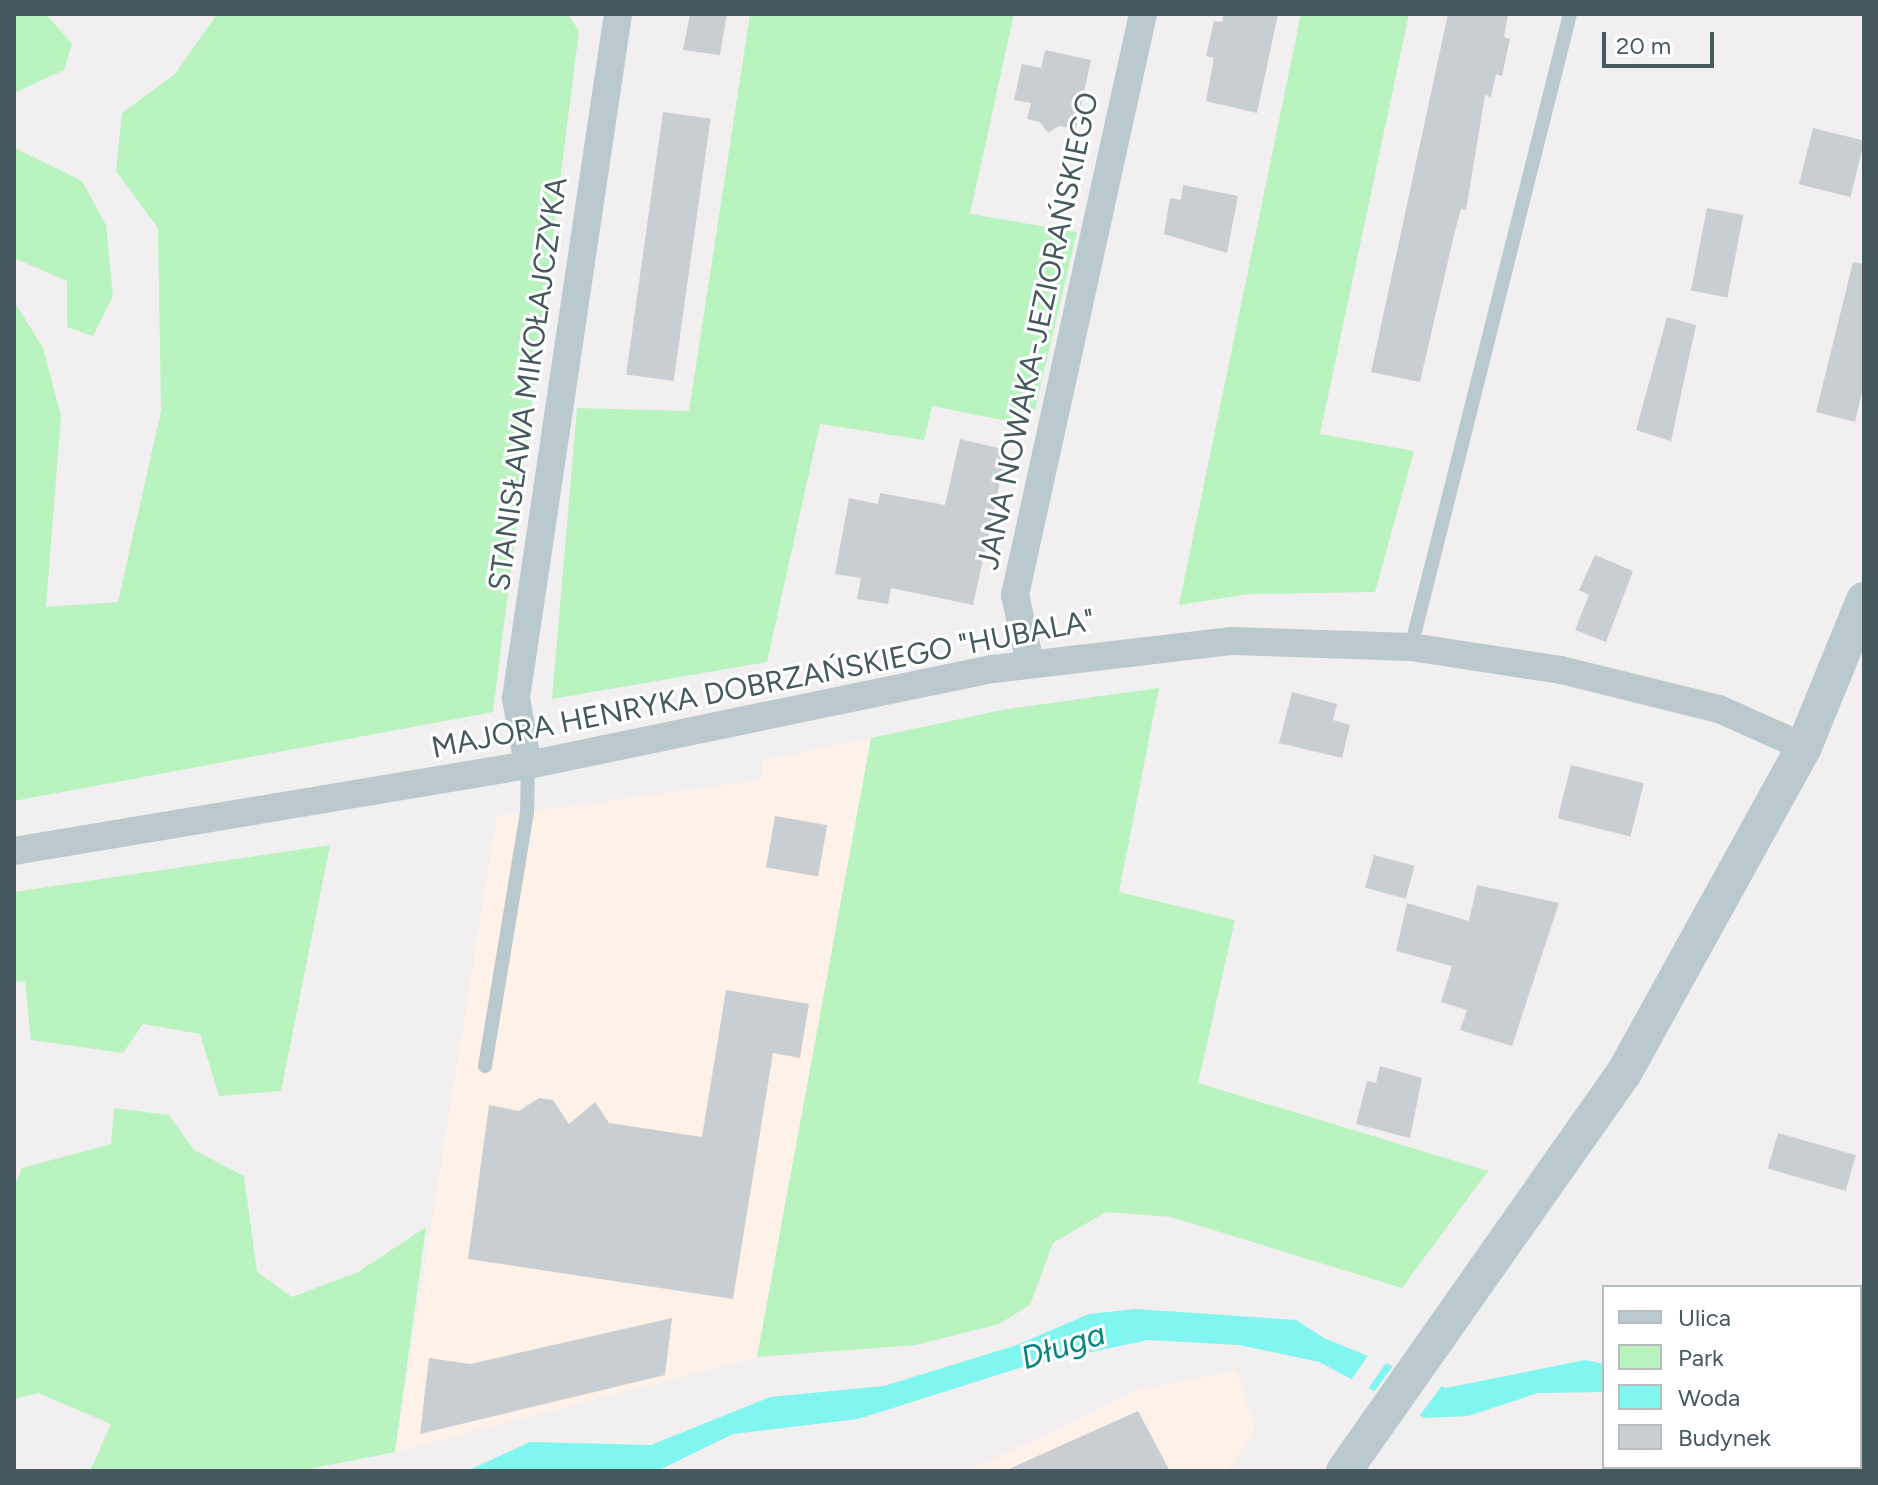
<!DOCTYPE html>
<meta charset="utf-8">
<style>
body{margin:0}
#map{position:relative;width:1878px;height:1485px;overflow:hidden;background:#f2eff0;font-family:Figtree,sans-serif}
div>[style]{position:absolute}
.commercial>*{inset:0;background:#fef1e7}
.green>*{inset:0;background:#b9f4c0}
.water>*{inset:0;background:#81f5ef}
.pier>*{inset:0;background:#f2eff0}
.building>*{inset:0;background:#c9ced2;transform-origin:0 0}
.service>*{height:14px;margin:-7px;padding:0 7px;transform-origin:7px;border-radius:7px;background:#b9c9ce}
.minor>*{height:28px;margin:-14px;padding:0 14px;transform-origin:14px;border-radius:14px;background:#b9c9ce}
.tertiary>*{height:36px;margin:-18px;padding:0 18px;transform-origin:18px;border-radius:18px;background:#b9c9ce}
span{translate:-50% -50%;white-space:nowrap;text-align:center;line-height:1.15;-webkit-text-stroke:6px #fff;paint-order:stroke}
.street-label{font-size:30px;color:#45595f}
.water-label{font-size:32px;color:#05857e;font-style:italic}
.frame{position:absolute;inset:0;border:16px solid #45595f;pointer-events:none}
.legend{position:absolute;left:1602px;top:1285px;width:260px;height:184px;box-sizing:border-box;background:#fff;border:2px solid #b5bdbf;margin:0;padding:10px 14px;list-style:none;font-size:24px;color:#45595f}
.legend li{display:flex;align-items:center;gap:16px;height:40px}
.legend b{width:40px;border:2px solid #b5bdbf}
.scale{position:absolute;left:1602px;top:32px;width:112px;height:36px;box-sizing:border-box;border:4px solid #45595f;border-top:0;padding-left:10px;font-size:24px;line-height:28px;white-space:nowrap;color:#45595f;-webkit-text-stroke:6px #fff;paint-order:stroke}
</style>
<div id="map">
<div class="commercial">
<i style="clip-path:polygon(871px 738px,757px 1357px,395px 1452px,497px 816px,760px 780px,763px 760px)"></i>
<i style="clip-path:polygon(1236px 1371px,1255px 1429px,1227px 1471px,969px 1471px,1136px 1390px)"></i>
</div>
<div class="green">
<i style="clip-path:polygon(14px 14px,46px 14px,72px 44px,64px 70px,16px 92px,15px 148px,82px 181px,106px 225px,113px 296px,93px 336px,67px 327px,67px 281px,14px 258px)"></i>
<i style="clip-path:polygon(217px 14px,568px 14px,579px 31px,493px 712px,14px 801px,14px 301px,43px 348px,61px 416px,46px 607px,118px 602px,161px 411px,158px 228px,116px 171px,122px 113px,175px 74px)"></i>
<i style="clip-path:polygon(750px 14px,1014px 14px,970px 214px,1077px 232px,1031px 426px,932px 406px,924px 440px,820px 424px,767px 662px,552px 699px,577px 408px,689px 411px)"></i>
<i style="clip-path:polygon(1301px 14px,1409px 14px,1320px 434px,1414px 451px,1375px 592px,1249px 594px,1179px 605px)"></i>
<i style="clip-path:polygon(1159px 688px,1119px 892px,1235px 920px,1198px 1083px,1488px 1171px,1402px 1288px,1171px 1217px,1106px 1212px,1053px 1243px,1030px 1305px,999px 1324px,916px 1345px,757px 1357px,871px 738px,1007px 709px)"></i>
<i style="clip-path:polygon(330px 845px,281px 1091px,219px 1096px,200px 1034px,143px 1024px,123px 1053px,31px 1040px,25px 982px,14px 981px,14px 892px)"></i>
<i style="clip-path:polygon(114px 1108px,169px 1115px,194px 1150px,244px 1176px,257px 1272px,292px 1297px,358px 1272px,426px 1227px,395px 1452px,299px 1471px,90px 1471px,111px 1424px,38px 1393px,14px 1399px,14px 1187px,22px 1168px,111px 1144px)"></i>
</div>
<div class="water">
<i style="clip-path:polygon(1135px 1309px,1296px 1320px,1324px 1338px,1446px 1388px,1585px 1360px,1604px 1364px,1604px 1392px,1538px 1393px,1468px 1416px,1425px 1418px,1319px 1362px,1239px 1345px,1148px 1340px,1029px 1365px,858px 1419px,733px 1434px,657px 1471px,467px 1471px,530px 1442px,651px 1445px,770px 1397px,884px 1386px,1014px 1346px,1089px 1314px)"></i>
</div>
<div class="pier">
<i style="clip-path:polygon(1370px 1353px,1388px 1360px,1365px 1393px,1348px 1384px)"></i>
<i style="clip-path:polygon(1395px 1363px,1444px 1383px,1417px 1419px,1371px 1396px)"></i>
</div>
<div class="building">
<i style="clip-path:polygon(690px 14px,727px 14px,720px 55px,683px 50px)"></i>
<i style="clip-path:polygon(1224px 14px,1278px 14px,1257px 113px,1206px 101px,1214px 58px,1206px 56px,1214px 21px,1222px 22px)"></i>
<i style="clip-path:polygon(1448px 14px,1508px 14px,1504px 37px,1510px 39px,1502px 76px,1496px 74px,1491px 97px,1485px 95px,1466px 210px,1461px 209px,1454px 235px,1420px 382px,1371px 372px)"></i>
<i style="clip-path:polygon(1045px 50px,1091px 60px,1076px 129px,1059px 126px,1048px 133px,1040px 122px,1027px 119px,1031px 103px,1014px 100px,1022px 64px,1041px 68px)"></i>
<i style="left:663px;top:112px;width:48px;height:265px;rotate:8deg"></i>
<i style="left:1813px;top:128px;width:53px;height:58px;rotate:14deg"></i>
<i style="clip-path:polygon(1183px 185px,1238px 196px,1227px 253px,1164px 234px,1170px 198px,1181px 200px)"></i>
<i style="left:1707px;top:208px;width:37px;height:84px;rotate:11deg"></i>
<i style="clip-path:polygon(1853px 262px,1864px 264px,1864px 385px,1855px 422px,1816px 412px)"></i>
<i style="clip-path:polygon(1667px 317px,1696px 325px,1671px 441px,1636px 430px)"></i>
<i style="clip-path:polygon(960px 439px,1007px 450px,973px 605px,891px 588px,888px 604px,857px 599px,861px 578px,835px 574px,849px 498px,878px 504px,880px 493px,945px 505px)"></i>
<i style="clip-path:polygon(1595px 555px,1633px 571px,1606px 642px,1575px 630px,1589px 595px,1579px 590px)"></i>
<i style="clip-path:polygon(1292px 692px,1337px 704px,1333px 720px,1350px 725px,1342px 758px,1279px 743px)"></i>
<i style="left:1571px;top:765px;width:75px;height:55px;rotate:14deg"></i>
<i style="left:775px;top:816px;width:53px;height:52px;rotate:10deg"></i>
<i style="left:1374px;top:855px;width:42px;height:34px;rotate:15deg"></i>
<i style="clip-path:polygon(1477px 885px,1559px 903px,1512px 1046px,1460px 1030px,1467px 1010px,1441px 1002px,1452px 966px,1396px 951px,1407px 903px,1469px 921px)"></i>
<i style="clip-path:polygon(726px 990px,809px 1004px,800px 1058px,773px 1053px,733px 1299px,468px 1259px,489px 1105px,519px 1111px,539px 1098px,553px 1100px,569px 1124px,595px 1102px,609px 1123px,702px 1137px)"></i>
<i style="clip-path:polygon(1380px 1066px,1422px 1078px,1410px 1138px,1356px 1124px,1367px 1081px,1376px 1083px)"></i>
<i style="left:1778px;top:1133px;width:81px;height:37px;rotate:16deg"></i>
<i style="clip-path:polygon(672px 1318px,665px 1375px,420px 1434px,429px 1358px,470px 1364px)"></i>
<i style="clip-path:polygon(1138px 1411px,1170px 1471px,1004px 1471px)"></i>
</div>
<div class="service">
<i style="left:1411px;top:647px;width:653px;rotate:-75.9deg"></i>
<i style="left:485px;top:1066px;width:257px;rotate:-80.6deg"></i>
<i style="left:527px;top:812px;width:47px;rotate:-88.8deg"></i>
</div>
<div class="minor">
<i style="left:1030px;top:663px;width:70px;rotate:-102.4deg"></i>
<i style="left:1015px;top:595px;width:595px;rotate:-77.58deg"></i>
<i style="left:528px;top:765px;width:68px;rotate:-100.2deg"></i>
<i style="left:516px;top:698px;width:692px;rotate:-81.52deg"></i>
<i style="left:14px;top:851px;width:521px;rotate:-9.5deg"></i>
<i style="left:528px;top:765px;width:475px;rotate:-11.7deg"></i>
<i style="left:993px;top:669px;width:241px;rotate:-6.7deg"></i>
<i style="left:1232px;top:641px;width:179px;rotate:1.9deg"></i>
<i style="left:1411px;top:647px;width:152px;rotate:8.7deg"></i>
<i style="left:1561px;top:670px;width:163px;rotate:13.9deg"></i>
<i style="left:1719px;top:709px;width:93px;rotate:24.1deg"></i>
</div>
<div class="tertiary">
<i style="left:1344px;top:1471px;width:487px;rotate:-54.9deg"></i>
<i style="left:1624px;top:1073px;width:372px;rotate:-61.1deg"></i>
<i style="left:1804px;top:747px;width:159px;rotate:-67.8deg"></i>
</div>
<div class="street-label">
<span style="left:1038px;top:331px;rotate:-78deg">JANA NOWAKA-JEZIORAŃSKIEGO</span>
<span style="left:528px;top:384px;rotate:-82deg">STANISŁAWA MIKOŁAJCZYKA</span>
<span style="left:763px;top:684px;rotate:-11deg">MAJORA HENRYKA DOBRZAŃSKIEGO "HUBALA"</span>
</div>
<div class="water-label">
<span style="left:1063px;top:1346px;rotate:-18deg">Długa</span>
</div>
<div class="frame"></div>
<ul class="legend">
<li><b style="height:10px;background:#b9c9ce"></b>Ulica</li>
<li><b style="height:22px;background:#b9f4c0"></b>Park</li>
<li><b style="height:22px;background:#81f5ef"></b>Woda</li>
<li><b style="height:22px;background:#c9ced2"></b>Budynek</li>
</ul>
<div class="scale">20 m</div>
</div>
